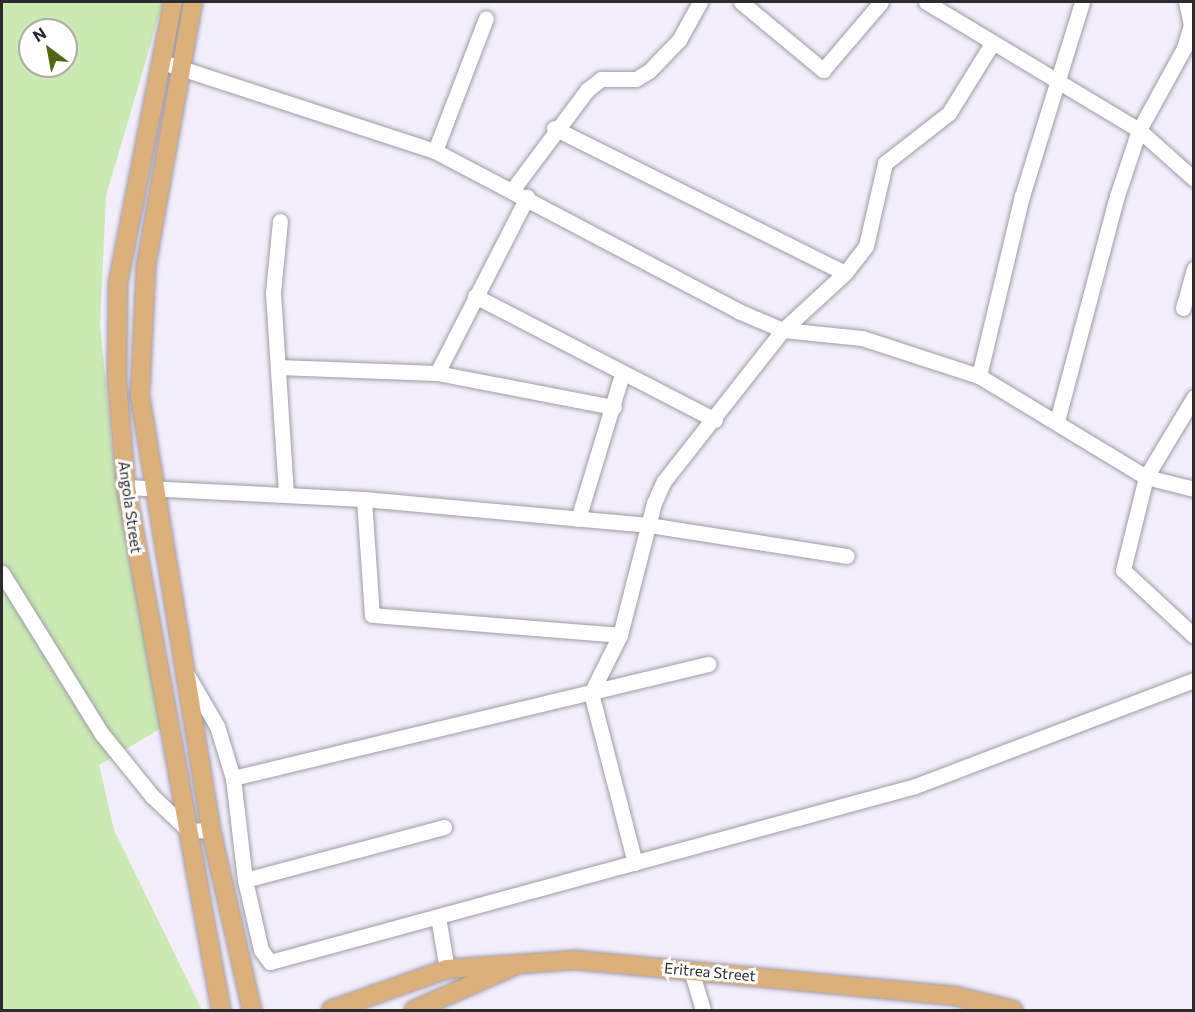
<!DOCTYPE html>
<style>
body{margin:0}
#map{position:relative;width:1195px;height:1012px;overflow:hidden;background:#f4eefb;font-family:Commissioner,sans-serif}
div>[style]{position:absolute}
.green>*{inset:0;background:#cae9b3}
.roads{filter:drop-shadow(0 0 2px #a09aa6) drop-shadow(0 0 2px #a09aa6)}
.minor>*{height:15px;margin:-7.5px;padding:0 7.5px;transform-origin:7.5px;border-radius:7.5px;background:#fff}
.major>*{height:18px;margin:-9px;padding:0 9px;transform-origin:9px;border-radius:9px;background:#dcb07a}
span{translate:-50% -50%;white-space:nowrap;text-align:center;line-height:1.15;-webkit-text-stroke:6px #fff;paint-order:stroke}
.street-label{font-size:15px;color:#2d2b30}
.frame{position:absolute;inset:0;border:3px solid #2d2b30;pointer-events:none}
.north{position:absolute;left:18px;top:18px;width:60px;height:60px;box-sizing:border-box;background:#fff;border:2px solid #abaaac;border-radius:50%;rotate:328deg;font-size:16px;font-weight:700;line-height:24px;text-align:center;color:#2d2b30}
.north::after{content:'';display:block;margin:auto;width:21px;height:27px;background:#516612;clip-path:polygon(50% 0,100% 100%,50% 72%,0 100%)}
</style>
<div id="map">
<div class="green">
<i style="clip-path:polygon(evenodd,2px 2px,163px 2px,106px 196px,100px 324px,113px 458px,165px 715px,160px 729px,99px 765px,114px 830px,202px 1010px,2px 1010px,2px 2px,30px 30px,66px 30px,66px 66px,30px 66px,30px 30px)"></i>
</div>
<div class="roads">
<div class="minor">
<i style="left:741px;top:2px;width:107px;rotate:39.7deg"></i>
<i style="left:823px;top:70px;width:89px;rotate:-49.5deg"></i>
<i style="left:926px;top:2px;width:249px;rotate:31deg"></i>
<i style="left:1139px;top:130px;width:74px;rotate:41.7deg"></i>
<i style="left:162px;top:62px;width:287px;rotate:18.1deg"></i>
<i style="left:435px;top:151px;width:343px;rotate:27.8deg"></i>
<i style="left:738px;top:311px;width:49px;rotate:22.9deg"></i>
<i style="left:783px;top:330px;width:79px;rotate:5.8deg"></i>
<i style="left:862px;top:338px;width:123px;rotate:18deg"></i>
<i style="left:979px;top:376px;width:195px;rotate:31.2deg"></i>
<i style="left:1146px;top:477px;width:49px;rotate:14deg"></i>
<i style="left:554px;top:128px;width:325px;rotate:26.5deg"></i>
<i style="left:435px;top:151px;width:142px;rotate:-69deg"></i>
<i style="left:513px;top:189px;width:124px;rotate:-53.2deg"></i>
<i style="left:587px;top:90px;width:18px;rotate:-38deg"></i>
<i style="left:601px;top:79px;width:35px"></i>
<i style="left:636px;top:79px;width:15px;rotate:-32deg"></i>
<i style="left:649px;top:71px;width:43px;rotate:-45.9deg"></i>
<i style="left:679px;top:40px;width:43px;rotate:-61.1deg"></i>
<i style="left:280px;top:221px;width:72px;rotate:95.6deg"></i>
<i style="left:273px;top:293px;width:202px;rotate:86.3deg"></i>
<i style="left:475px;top:296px;width:270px;rotate:27.3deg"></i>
<i style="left:1183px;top:308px;width:41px;rotate:-74.2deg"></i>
<i style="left:278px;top:367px;width:159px;rotate:2.2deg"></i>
<i style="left:437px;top:373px;width:180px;rotate:10.9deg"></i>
<i style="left:437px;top:373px;width:198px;rotate:-62.9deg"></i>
<i style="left:979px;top:376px;width:185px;rotate:-76.6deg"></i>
<i style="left:1022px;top:196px;width:203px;rotate:-72.8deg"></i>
<i style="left:1194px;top:397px;width:93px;rotate:121deg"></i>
<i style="left:1146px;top:477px;width:96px;rotate:103.9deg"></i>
<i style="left:1123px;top:570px;width:97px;rotate:42.9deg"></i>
<i style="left:1057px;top:421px;width:233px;rotate:-75.1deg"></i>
<i style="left:1117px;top:196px;width:70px;rotate:-71.6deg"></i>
<i style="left:1139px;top:130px;width:94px;rotate:-61.2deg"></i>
<i style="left:1184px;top:48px;width:24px;rotate:-73deg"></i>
<i style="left:1191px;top:25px;width:24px;rotate:-102deg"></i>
<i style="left:126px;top:487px;width:238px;rotate:2.9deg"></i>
<i style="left:364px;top:499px;width:286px;rotate:5.2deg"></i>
<i style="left:649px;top:525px;width:200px;rotate:8.9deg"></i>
<i style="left:364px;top:499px;width:116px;rotate:86.1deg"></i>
<i style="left:372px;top:615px;width:249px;rotate:4.6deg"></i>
<i style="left:578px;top:519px;width:152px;rotate:-73.1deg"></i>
<i style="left:2px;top:573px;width:190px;rotate:58.2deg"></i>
<i style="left:102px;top:734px;width:80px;rotate:51.1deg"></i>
<i style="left:152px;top:796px;width:51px;rotate:43.4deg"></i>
<i style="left:189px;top:831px;width:22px;rotate:-3deg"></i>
<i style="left:188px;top:676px;width:58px;rotate:59.9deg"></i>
<i style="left:217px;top:726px;width:54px;rotate:72.9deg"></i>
<i style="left:233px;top:778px;width:103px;rotate:83.3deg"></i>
<i style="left:245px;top:880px;width:72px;rotate:77.1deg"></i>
<i style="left:261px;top:950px;width:15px;rotate:53deg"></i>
<i style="left:270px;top:962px;width:669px;rotate:-15.26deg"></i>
<i style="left:915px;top:786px;width:298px;rotate:-20.8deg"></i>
<i style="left:233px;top:778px;width:489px;rotate:-13.5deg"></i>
<i style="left:635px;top:863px;width:176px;rotate:-104.5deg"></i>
<i style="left:591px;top:693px;width:65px;rotate:-63.4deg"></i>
<i style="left:620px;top:635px;width:136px;rotate:-75.6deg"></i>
<i style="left:654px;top:503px;width:24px;rotate:-66deg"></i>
<i style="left:664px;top:481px;width:192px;rotate:-51.8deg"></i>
<i style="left:783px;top:330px;width:84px;rotate:-42.6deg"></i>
<i style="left:845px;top:273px;width:34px;rotate:-52deg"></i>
<i style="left:866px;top:246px;width:85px;rotate:-77.1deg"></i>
<i style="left:885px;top:163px;width:81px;rotate:-38deg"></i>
<i style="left:949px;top:113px;width:80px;rotate:-58.3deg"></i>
<i style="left:245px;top:880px;width:206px;rotate:-14.9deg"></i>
<i style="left:438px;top:917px;width:53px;rotate:80.2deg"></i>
<i style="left:691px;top:970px;width:42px;rotate:73.3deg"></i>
</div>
<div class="major">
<i style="left:173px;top:2px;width:286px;rotate:101.1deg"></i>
<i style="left:118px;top:283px;width:98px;rotate:90.6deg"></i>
<i style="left:117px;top:381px;width:106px;rotate:85.1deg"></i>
<i style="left:126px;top:487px;width:532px;rotate:79.7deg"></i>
<i style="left:193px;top:2px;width:269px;rotate:100.1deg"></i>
<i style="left:146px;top:267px;width:129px;rotate:92.7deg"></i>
<i style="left:140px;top:396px;width:440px;rotate:80.7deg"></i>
<i style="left:211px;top:830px;width:185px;rotate:77.2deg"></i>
<i style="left:331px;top:1010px;width:123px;rotate:-19.5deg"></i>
<i style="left:447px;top:969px;width:71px;rotate:-4deg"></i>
<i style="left:414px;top:1010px;width:115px;rotate:-23.7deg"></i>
<i style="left:519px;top:964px;width:56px;rotate:-4.1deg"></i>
<i style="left:575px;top:960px;width:382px;rotate:5.4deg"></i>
<i style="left:955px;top:996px;width:60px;rotate:13.6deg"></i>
</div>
</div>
<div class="street-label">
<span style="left:130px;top:507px;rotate:82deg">Angola Street</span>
<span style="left:710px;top:972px;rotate:5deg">Eritrea Street</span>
</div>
<div class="frame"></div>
<div class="north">N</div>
</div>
